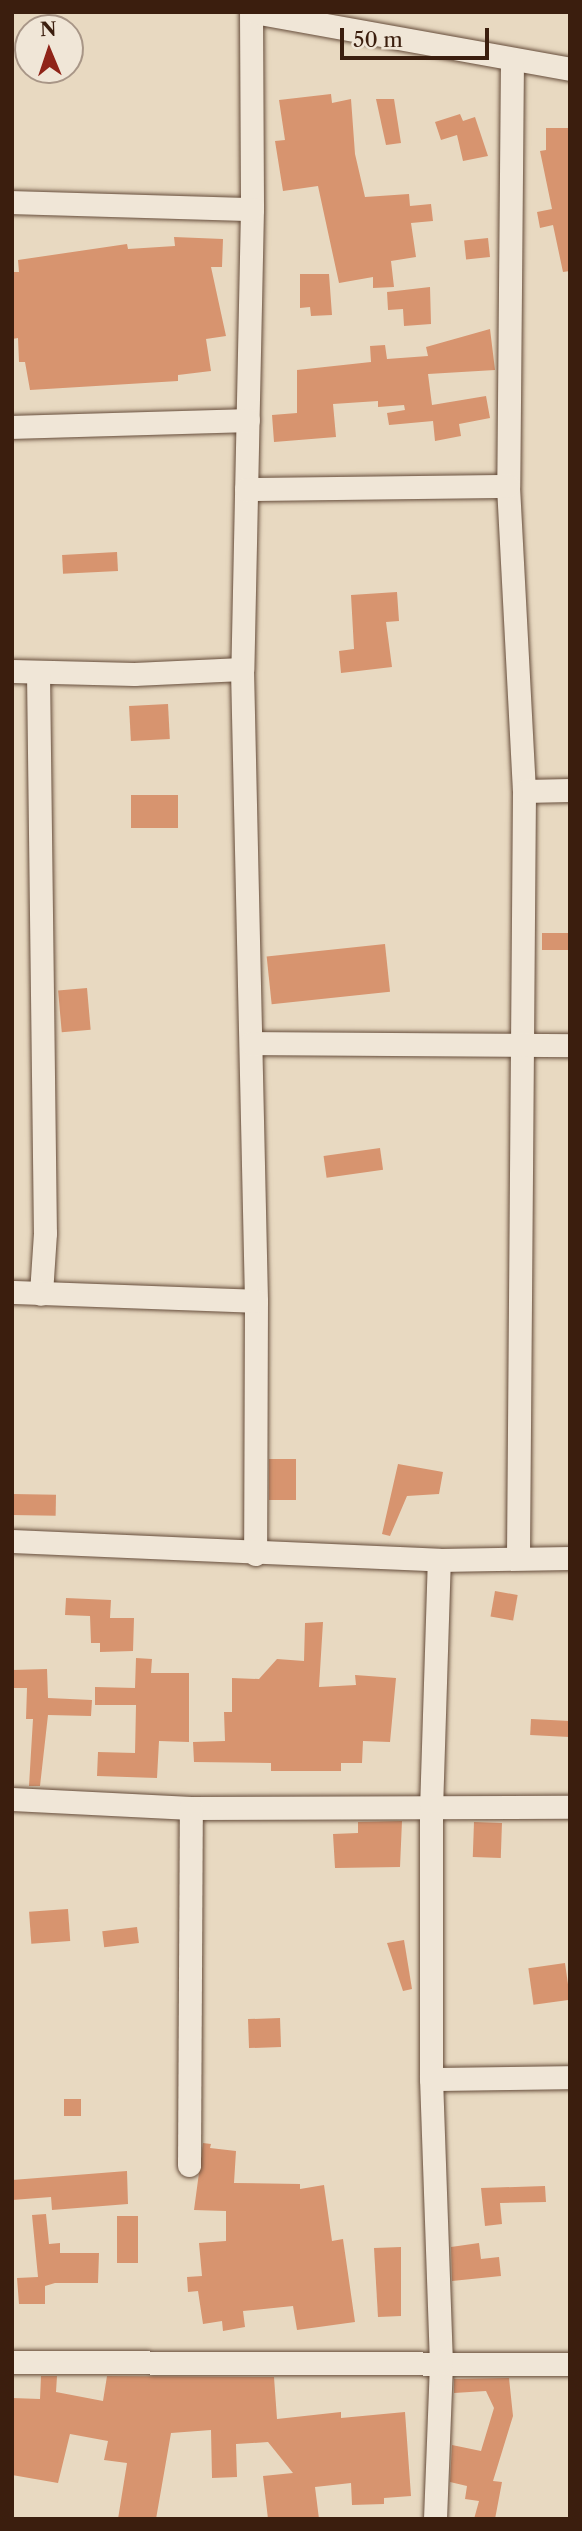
<!DOCTYPE html>
<style>
body{margin:0}
#map{position:relative;width:582px;height:2531px;overflow:hidden;background:#e8d9c1;font-family:"Libre Caslon Text",serif}
div>[style]{position:absolute}
.building>*{inset:0;background:#d7946f;transform-origin:0 0}
.roads{filter:drop-shadow(0 0 2px #664d3b) drop-shadow(0 0 2px #664d3b)}
.minor>*{height:23px;margin:-11.5px;padding:0 11.5px;transform-origin:11.5px;border-radius:11.5px;background:#f0e6d7}
span{translate:-50% -50%;white-space:nowrap;text-align:center;line-height:1.15;-webkit-text-stroke:5px #f0e6d7;paint-order:stroke}
.frame{position:absolute;inset:0;border:14px solid #3b1e0e;pointer-events:none}
.north{position:absolute;left:14px;top:14px;width:70px;height:70px;box-sizing:border-box;background:#f0e6d7;border:2px solid #a89687;border-radius:50%;rotate:358deg;font-size:19px;font-weight:700;line-height:28px;text-align:center;color:#3b1e0e}
.north::after{content:'';display:block;margin:auto;width:24px;height:32px;background:#8f2418;clip-path:polygon(50% 0,100% 100%,50% 72%,0 100%)}
.scale{position:absolute;left:340px;top:28px;width:149px;height:32px;box-sizing:border-box;border:4px solid #3b1e0e;border-top:0;padding-left:9px;font-size:21px;line-height:24px;white-space:nowrap;color:#3b1e0e;-webkit-text-stroke:5px #f0e6d7;paint-order:stroke}
</style>
<div id="map">
<div class="building">
<i style="clip-path:polygon(331px 94px,332px 103px,351px 99px,355px 154px,365px 197px,409px 194px,410px 206px,431px 204px,433px 221px,411px 223px,416px 257px,391px 261px,394px 287px,373px 288px,373px 277px,339px 283px,318px 186px,283px 191px,275px 141px,285px 140px,279px 100px)"></i>
<i style="clip-path:polygon(376px 99px,394px 99px,401px 143px,386px 145px)"></i>
<i style="clip-path:polygon(460px 114px,463px 121px,475px 117px,488px 156px,463px 161px,457px 135px,441px 140px,435px 122px)"></i>
<i style="clip-path:polygon(546px 128px,570px 128px,570px 271px,563px 272px,553px 225px,540px 228px,537px 212px,552px 209px,540px 151px,546px 150px)"></i>
<i style="clip-path:polygon(174px 237px,223px 239px,222px 267px,211px 267px,226px 336px,206px 339px,211px 371px,178px 375px,178px 381px,30px 390px,25px 362px,19px 362px,18px 338px,12px 339px,12px 272px,19px 272px,18px 260px,127px 244px,128px 249px,175px 246px)"></i>
<i style="left:488px;top:238px;width:19px;height:24px;rotate:84deg"></i>
<i style="clip-path:polygon(300px 274px,329px 274px,332px 315px,311px 316px,310px 307px,300px 308px)"></i>
<i style="clip-path:polygon(430px 287px,431px 324px,404px 326px,403px 309px,388px 310px,387px 292px)"></i>
<i style="clip-path:polygon(490px 329px,495px 370px,428px 374px,432px 405px,486px 396px,490px 418px,459px 424px,461px 436px,435px 441px,433px 421px,389px 425px,387px 413px,405px 410px,404px 405px,378px 407px,378px 401px,333px 404px,336px 437px,274px 442px,272px 415px,297px 413px,297px 370px,371px 362px,370px 346px,385px 345px,387px 359px,428px 356px,426px 347px)"></i>
<i style="left:117px;top:552px;width:19px;height:55px;rotate:87deg"></i>
<i style="clip-path:polygon(397px 592px,399px 621px,386px 622px,392px 667px,341px 673px,339px 651px,354px 649px,351px 595px)"></i>
<i style="left:168px;top:704px;width:35px;height:39px;rotate:87deg"></i>
<i style="left:131px;top:795px;width:47px;height:33px"></i>
<i style="left:570px;top:933px;width:17px;height:28px;rotate:90deg"></i>
<i style="left:385px;top:944px;width:48px;height:119px;rotate:84deg"></i>
<i style="left:87px;top:988px;width:42px;height:29px;rotate:85deg"></i>
<i style="left:380px;top:1148px;width:22px;height:57px;rotate:82deg"></i>
<i style="left:269px;top:1459px;width:27px;height:41px"></i>
<i style="clip-path:polygon(398px 1464px,443px 1472px,439px 1494px,407px 1496px,390px 1536px,382px 1534px)"></i>
<i style="left:12px;top:1494px;width:44px;height:21px;rotate:1deg"></i>
<i style="left:495px;top:1591px;width:23px;height:26px;rotate:10deg"></i>
<i style="clip-path:polygon(66px 1598px,111px 1600px,110px 1618px,134px 1618px,133px 1651px,100px 1652px,100px 1643px,91px 1643px,90px 1616px,65px 1615px)"></i>
<i style="clip-path:polygon(323px 1622px,319px 1687px,356px 1685px,355px 1675px,396px 1678px,390px 1742px,363px 1741px,362px 1763px,341px 1763px,341px 1771px,271px 1771px,271px 1763px,194px 1762px,193px 1742px,225px 1741px,224px 1712px,232px 1712px,232px 1678px,259px 1679px,277px 1659px,304px 1661px,305px 1623px)"></i>
<i style="clip-path:polygon(136px 1658px,152px 1659px,151px 1673px,189px 1673px,189px 1742px,159px 1741px,157px 1778px,97px 1776px,98px 1752px,135px 1753px,136px 1705px,95px 1705px,95px 1687px,135px 1688px)"></i>
<i style="clip-path:polygon(47px 1669px,48px 1698px,92px 1700px,91px 1716px,48px 1715px,40px 1786px,29px 1786px,33px 1719px,26px 1719px,27px 1688px,12px 1688px,12px 1670px)"></i>
<i style="left:531px;top:1719px;width:39px;height:16px;rotate:3deg"></i>
<i style="clip-path:polygon(402px 1821px,400px 1867px,335px 1868px,333px 1834px,358px 1833px,358px 1822px)"></i>
<i style="left:474px;top:1822px;width:28px;height:35px;rotate:2deg"></i>
<i style="left:68px;top:1909px;width:32px;height:39px;rotate:86deg"></i>
<i style="left:137px;top:1927px;width:16px;height:35px;rotate:83deg"></i>
<i style="clip-path:polygon(404px 1940px,412px 1989px,403px 1991px,387px 1943px)"></i>
<i style="left:565px;top:1963px;width:37px;height:37px;rotate:82deg"></i>
<i style="left:280px;top:2018px;width:29px;height:32px;rotate:88deg"></i>
<i style="left:81px;top:2099px;width:17px;height:17px;rotate:90deg"></i>
<i style="clip-path:polygon(203px 2143px,211px 2144px,210px 2148px,236px 2151px,234px 2183px,300px 2184px,300px 2189px,324px 2185px,332px 2241px,343px 2239px,355px 2322px,297px 2330px,293px 2306px,243px 2311px,245px 2327px,223px 2331px,222px 2321px,203px 2324px,198px 2291px,188px 2292px,187px 2277px,202px 2276px,199px 2243px,226px 2241px,226px 2211px,194px 2210px)"></i>
<i style="clip-path:polygon(127px 2171px,128px 2204px,52px 2210px,51px 2197px,12px 2200px,12px 2180px)"></i>
<i style="clip-path:polygon(545px 2186px,546px 2202px,500px 2203px,502px 2224px,485px 2226px,481px 2188px)"></i>
<i style="clip-path:polygon(46px 2214px,49px 2244px,60px 2243px,60px 2253px,99px 2253px,98px 2283px,55px 2283px,45px 2286px,45px 2304px,19px 2304px,17px 2278px,38px 2277px,32px 2215px)"></i>
<i style="left:117px;top:2216px;width:21px;height:47px"></i>
<i style="clip-path:polygon(479px 2243px,481px 2259px,499px 2257px,501px 2276px,452px 2281px,451px 2247px)"></i>
<i style="clip-path:polygon(401px 2247px,401px 2316px,378px 2317px,374px 2248px)"></i>
<i style="clip-path:polygon(41px 2376px,57px 2376px,56px 2392px,103px 2401px,107px 2376px,274px 2377px,277px 2419px,341px 2412px,341px 2418px,405px 2412px,411px 2496px,384px 2498px,384px 2504px,352px 2505px,351px 2483px,315px 2487px,319px 2519px,268px 2519px,263px 2476px,293px 2473px,268px 2442px,236px 2444px,237px 2477px,212px 2478px,211px 2430px,171px 2433px,156px 2519px,118px 2519px,127px 2463px,104px 2460px,108px 2441px,70px 2434px,58px 2483px,12px 2475px,12px 2398px,40px 2399px)"></i>
<i style="clip-path:polygon(509px 2378px,513px 2416px,493px 2481px,502px 2482px,495px 2519px,474px 2519px,479px 2501px,465px 2499px,467px 2486px,450px 2482px,452px 2445px,481px 2451px,494px 2408px,486px 2391px,454px 2393px,454px 2379px)"></i>
</div>
<div class="roads">
<div class="minor">
<i style="left:251px;top:12px;width:197px;rotate:89.7deg"></i>
<i style="left:252px;top:209px;width:460px;rotate:91.2deg"></i>
<i style="left:242px;top:669px;width:632px;rotate:88.73deg"></i>
<i style="left:256px;top:1301px;width:253px;rotate:90.2deg"></i>
<i style="left:254px;top:12px;width:321px;rotate:10.2deg"></i>
<i style="left:512px;top:59px;width:427px;rotate:90.5deg"></i>
<i style="left:508px;top:486px;width:305px;rotate:87deg"></i>
<i style="left:524px;top:791px;width:767px;rotate:90.45deg"></i>
<i style="left:12px;top:202px;width:240px;rotate:1.7deg"></i>
<i style="left:12px;top:427px;width:236px;rotate:-1.7deg"></i>
<i style="left:246px;top:489px;width:262px;rotate:-0.7deg"></i>
<i style="left:12px;top:671px;width:122px;rotate:1.4deg"></i>
<i style="left:134px;top:674px;width:108px;rotate:-2.7deg"></i>
<i style="left:38px;top:672px;width:561px;rotate:89.29deg"></i>
<i style="left:45px;top:1233px;width:61px;rotate:93.8deg"></i>
<i style="left:524px;top:791px;width:46px;rotate:-1.2deg"></i>
<i style="left:251px;top:1043px;width:319px;rotate:0.4deg"></i>
<i style="left:12px;top:1292px;width:244px;rotate:2.1deg"></i>
<i style="left:12px;top:1541px;width:427px;rotate:2.5deg"></i>
<i style="left:439px;top:1560px;width:131px;rotate:-0.9deg"></i>
<i style="left:12px;top:1799px;width:179px;rotate:2.9deg"></i>
<i style="left:191px;top:1808px;width:379px;rotate:-0.2deg"></i>
<i style="left:431px;top:2079px;width:139px;rotate:-0.8deg"></i>
<i style="left:189px;top:2165px;width:357px;rotate:-89.7deg"></i>
<i style="left:12px;top:2362px;width:558px;rotate:0.21deg"></i>
<i style="left:435px;top:2519px;width:155px;rotate:-87.8deg"></i>
<i style="left:441px;top:2364px;width:285px;rotate:-92deg"></i>
<i style="left:431px;top:2079px;width:269px;rotate:-90deg"></i>
<i style="left:431px;top:1810px;width:250px;rotate:-88.2deg"></i>
</div>
</div>
<div class="frame"></div>
<div class="north">N</div>
<div class="scale">50 m</div>
</div>
